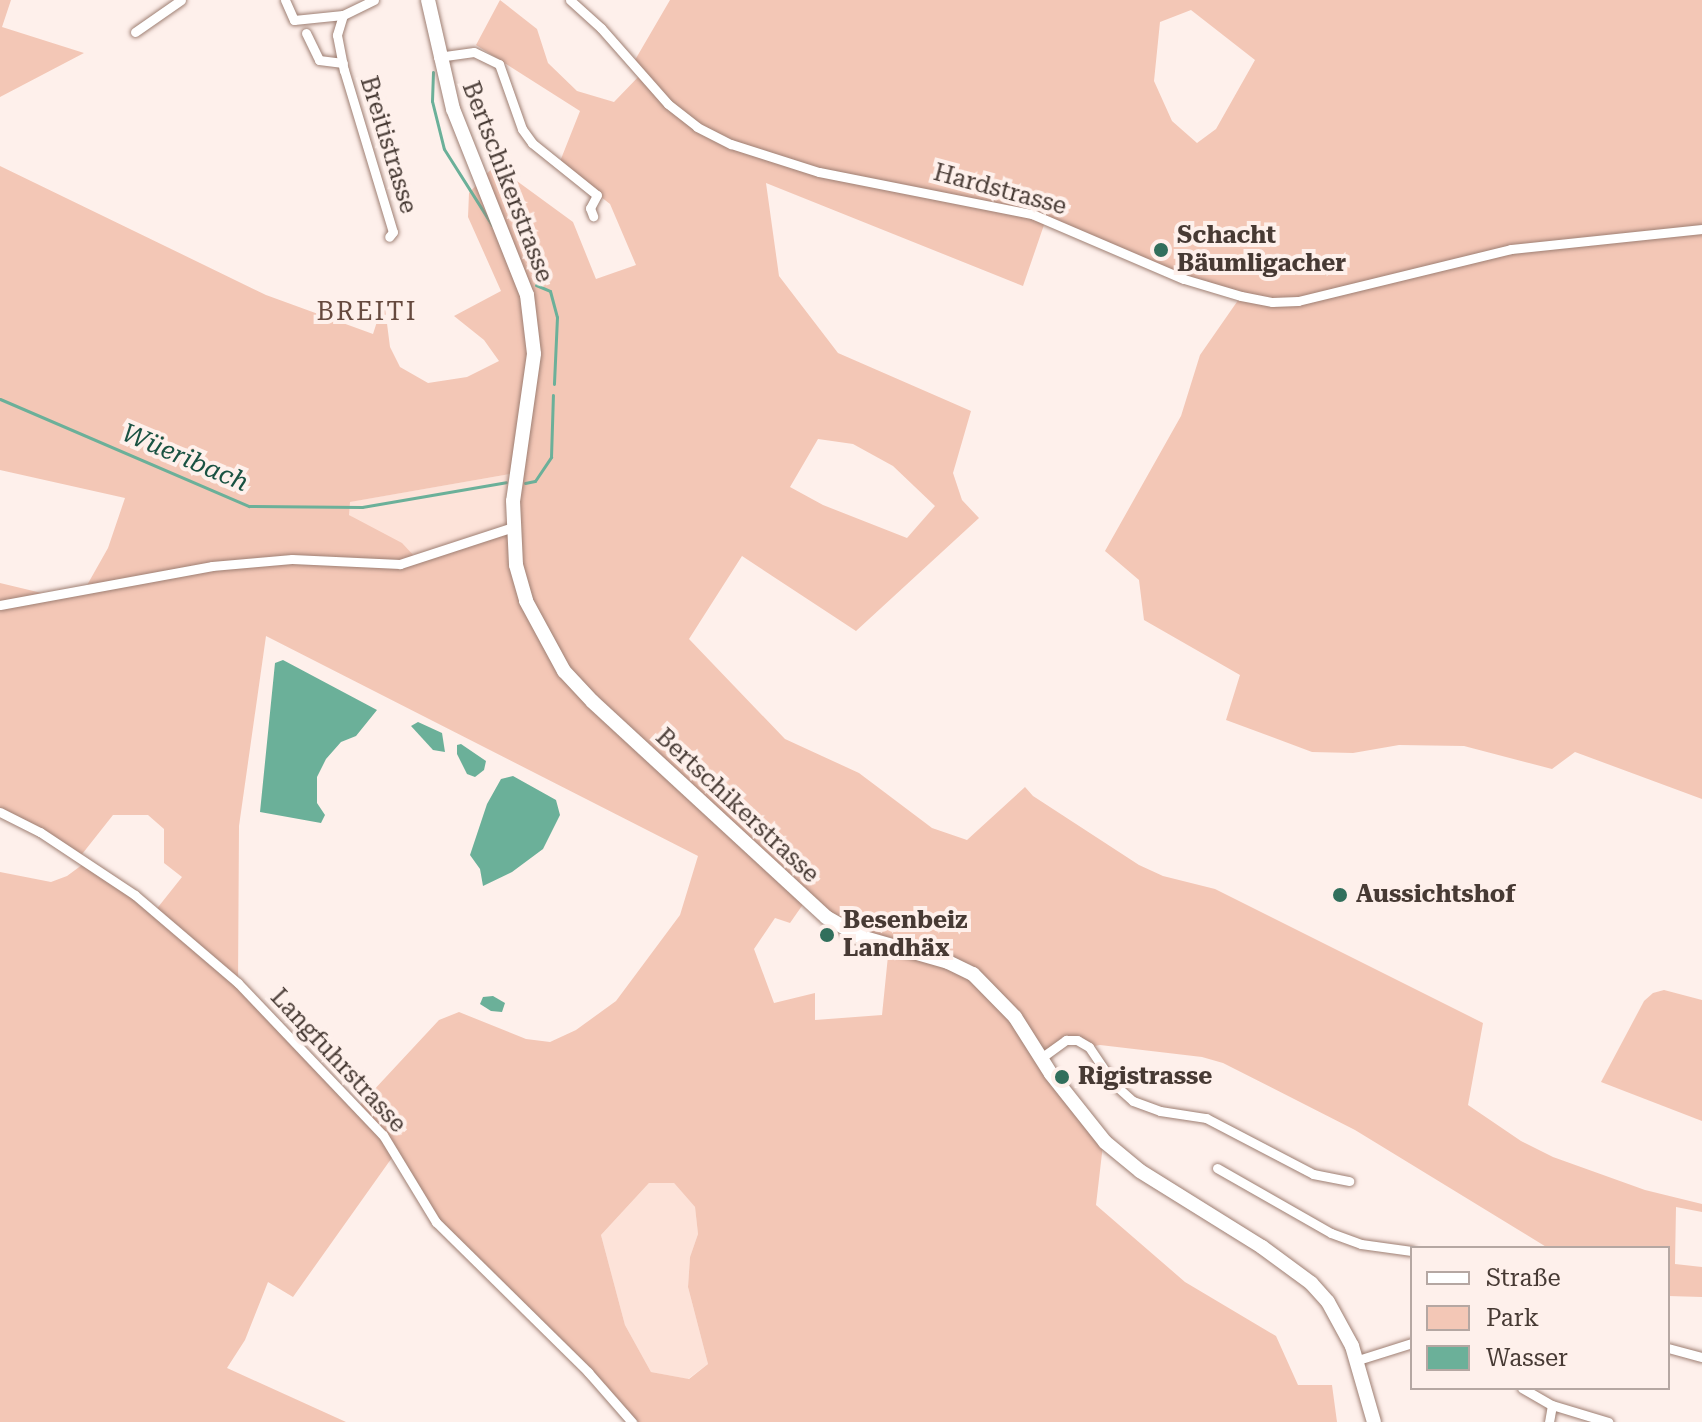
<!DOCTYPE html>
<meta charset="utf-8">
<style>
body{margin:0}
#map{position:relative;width:1702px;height:1422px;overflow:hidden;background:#fef0eb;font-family:"Roboto Serif",serif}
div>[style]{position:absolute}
.built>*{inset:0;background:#fde3d9}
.green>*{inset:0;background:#f3c7b6}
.water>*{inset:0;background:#6bb099}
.stream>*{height:3px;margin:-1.5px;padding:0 1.5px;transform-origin:1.5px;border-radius:1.5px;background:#6bb099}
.roads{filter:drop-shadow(0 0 2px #9e7f73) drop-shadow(0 0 2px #9e7f73)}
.street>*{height:9px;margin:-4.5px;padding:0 4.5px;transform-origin:4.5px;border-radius:4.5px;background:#fff}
.secondary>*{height:14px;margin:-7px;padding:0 7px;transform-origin:7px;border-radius:7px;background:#fff}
.dots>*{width:22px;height:22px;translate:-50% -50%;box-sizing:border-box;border:4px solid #fef0eb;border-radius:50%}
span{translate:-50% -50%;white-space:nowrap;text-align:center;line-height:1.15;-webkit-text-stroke:8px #fef0eb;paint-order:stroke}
.street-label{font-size:24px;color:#473a34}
.poi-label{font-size:24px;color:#473a34;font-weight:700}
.left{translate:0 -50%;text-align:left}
.neighbourhood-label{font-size:26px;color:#664a3f;letter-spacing:2px}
.water-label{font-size:26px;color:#195242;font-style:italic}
.legend{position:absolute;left:1410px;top:1246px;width:260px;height:144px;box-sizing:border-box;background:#fef0eb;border:2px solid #b5a7a2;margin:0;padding:10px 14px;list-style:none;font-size:24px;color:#473a34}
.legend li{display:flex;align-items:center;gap:16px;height:40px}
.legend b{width:40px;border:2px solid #b5a7a2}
</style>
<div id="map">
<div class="built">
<i style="clip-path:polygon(516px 473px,513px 527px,415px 558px,349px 515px,349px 502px)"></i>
<i style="clip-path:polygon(649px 1183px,674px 1183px,695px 1207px,698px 1234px,690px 1257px,688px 1287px,708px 1364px,688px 1379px,651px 1372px,625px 1325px,601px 1235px)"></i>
</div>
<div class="green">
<i style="clip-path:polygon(0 0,11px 0,2px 27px,84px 53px,0 97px)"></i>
<i style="clip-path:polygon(evenodd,500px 0,537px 29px,548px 63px,577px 91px,614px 102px,641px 74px,635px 60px,670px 0,1702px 0,1702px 799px,1575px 752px,1552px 769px,1464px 746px,1399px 745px,1353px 753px,1312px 752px,1226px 720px,1240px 675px,1144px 620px,1139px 580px,1105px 551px,1181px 416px,1200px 355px,1241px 296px,1184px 279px,1046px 219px,1023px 286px,766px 183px,779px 276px,838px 353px,971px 411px,953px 473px,962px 500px,979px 518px,856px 631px,742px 556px,689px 639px,785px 739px,859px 773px,932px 828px,967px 840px,1025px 787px,1033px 796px,1139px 865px,1163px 876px,1215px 889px,1483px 1023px,1468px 1105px,1521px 1141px,1553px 1157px,1645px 1190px,1702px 1204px,1702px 1212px,1676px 1207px,1675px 1264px,1702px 1267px,1702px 1297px,1668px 1296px,1668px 1248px,1548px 1248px,1355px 1130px,1223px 1063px,1202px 1057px,1100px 1045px,1089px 1047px,1066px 1040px,1041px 1059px,1104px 1136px,1096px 1205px,1185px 1282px,1276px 1336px,1298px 1385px,1332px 1385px,1337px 1422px,632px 1422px,436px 1222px,396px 1152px,293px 1297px,268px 1282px,245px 1340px,227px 1368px,346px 1422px,0 1422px,0 872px,51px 882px,67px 876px,86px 862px,155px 911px,182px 877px,164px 863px,164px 829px,148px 815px,113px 815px,79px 858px,0 812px,0 583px,50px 595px,86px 587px,108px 548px,125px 498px,0 470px,0 166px,266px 295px,373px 334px,384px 300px,390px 347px,400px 367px,428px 383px,467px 377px,499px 361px,484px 340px,454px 316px,501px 291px,468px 217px,469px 193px,495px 165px,573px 222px,596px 279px,636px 265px,610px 204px,559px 164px,580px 111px,476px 45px,500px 0,1191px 10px,1255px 60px,1216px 129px,1197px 143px,1172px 121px,1154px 81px,1160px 22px,1191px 10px,500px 0,818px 439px,853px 444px,893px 466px,935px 506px,907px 538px,823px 505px,790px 487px,818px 439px,500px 0,515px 473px,513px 527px,416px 558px,402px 543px,349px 515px,350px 502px,515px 473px,500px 0,266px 636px,698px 856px,680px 915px,616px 1001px,576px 1030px,550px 1042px,526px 1039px,459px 1012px,439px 1020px,358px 1107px,238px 983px,239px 826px,266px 636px,500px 0,806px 900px,889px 946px,882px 1015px,815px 1020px,815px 993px,774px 1003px,754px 949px,775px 918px,790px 923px,806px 900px,500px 0,649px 1183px,674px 1183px,695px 1207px,698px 1234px,690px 1257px,688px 1287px,708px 1364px,689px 1379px,651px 1372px,625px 1325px,601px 1235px,649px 1183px)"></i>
<i style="clip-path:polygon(1664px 990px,1702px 1000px,1702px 1121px,1601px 1082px,1644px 1001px,1653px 993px)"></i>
</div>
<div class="water">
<i style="clip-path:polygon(283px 660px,377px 710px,356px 736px,341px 742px,326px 759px,317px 777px,317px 803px,325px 815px,321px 823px,260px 812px,275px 663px)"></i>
<i style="clip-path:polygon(418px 722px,442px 733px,445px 752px,433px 750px,411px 726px)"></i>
<i style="clip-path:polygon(461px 744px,486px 761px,484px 770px,475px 777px,467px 774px,457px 754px,457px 745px)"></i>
<i style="clip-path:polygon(513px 776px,556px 800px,560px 815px,543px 849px,512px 872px,483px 886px,480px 869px,470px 855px,487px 804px,501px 779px)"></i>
<i style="clip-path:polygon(493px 996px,505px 1003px,502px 1012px,491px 1011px,480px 1004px,483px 997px)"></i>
</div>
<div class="stream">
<i style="left:433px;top:72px;width:29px;rotate:92deg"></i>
<i style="left:432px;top:101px;width:49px;rotate:76deg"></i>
<i style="left:444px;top:149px;width:90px;rotate:57.7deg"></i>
<i style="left:536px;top:285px;width:15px;rotate:23deg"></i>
<i style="left:550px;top:291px;width:27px;rotate:75deg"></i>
<i style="left:557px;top:317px;width:67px;rotate:92.6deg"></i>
<i style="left:0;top:399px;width:271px;rotate:23.3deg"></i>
<i style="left:249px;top:506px;width:113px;rotate:0.5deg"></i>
<i style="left:362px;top:507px;width:146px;rotate:-9.8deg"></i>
<i style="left:525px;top:483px;width:10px;rotate:-11deg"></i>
<i style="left:535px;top:481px;width:29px;rotate:-56deg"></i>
<i style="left:551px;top:457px;width:62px;rotate:-88.2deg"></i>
</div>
<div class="roads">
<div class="street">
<i style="left:285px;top:0;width:22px;rotate:66deg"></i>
<i style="left:294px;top:20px;width:49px;rotate:-5.8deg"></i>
<i style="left:374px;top:0;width:34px;rotate:154deg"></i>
<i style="left:343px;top:15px;width:21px;rotate:107deg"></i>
<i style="left:337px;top:35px;width:36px;rotate:79deg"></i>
<i style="left:344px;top:70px;width:169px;rotate:73.2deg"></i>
<i style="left:393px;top:232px;width:6px;rotate:129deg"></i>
<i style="left:570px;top:0;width:42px;rotate:42.1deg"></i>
<i style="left:601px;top:28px;width:101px;rotate:48.6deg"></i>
<i style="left:668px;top:104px;width:37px;rotate:38deg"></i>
<i style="left:697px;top:127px;width:38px;rotate:27deg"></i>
<i style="left:731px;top:144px;width:92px;rotate:17.7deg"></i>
<i style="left:819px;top:172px;width:217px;rotate:11.2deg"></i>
<i style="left:1032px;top:214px;width:165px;rotate:23.2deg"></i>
<i style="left:1184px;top:279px;width:59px;rotate:16.6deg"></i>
<i style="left:1241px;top:296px;width:32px;rotate:11deg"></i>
<i style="left:1272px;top:302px;width:26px;rotate:-2deg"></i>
<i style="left:1298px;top:301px;width:219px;rotate:-13.7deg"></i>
<i style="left:1511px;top:249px;width:192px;rotate:-6deg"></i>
<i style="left:135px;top:32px;width:56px;rotate:-34.8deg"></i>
<i style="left:306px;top:33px;width:30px;rotate:64deg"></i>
<i style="left:319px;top:60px;width:24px;rotate:7deg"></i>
<i style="left:438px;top:57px;width:36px;rotate:-8deg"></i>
<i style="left:474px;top:52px;width:28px;rotate:26deg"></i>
<i style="left:499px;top:64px;width:69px;rotate:70.5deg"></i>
<i style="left:522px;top:129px;width:17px;rotate:54deg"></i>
<i style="left:532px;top:143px;width:83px;rotate:38.7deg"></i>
<i style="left:597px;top:195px;width:15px;rotate:118deg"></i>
<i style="left:590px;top:208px;width:9px;rotate:69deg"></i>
<i style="left:0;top:605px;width:216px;rotate:-10.4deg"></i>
<i style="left:212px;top:566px;width:80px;rotate:-5deg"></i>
<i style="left:292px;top:559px;width:108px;rotate:2.7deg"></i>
<i style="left:400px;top:564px;width:119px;rotate:-18.1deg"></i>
<i style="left:0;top:812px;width:45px;rotate:26.6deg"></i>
<i style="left:40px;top:832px;width:114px;rotate:33.6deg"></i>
<i style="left:135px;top:895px;width:135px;rotate:40.5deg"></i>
<i style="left:238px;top:983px;width:210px;rotate:46.4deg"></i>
<i style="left:383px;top:1135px;width:102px;rotate:58.7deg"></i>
<i style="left:436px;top:1222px;width:214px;rotate:44.6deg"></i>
<i style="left:588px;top:1372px;width:67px;rotate:48.7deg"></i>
<i style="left:1041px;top:1058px;width:31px;rotate:-36deg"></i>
<i style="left:1066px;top:1040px;width:11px"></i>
<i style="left:1077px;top:1040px;width:14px;rotate:30deg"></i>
<i style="left:1089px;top:1047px;width:45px;rotate:56deg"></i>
<i style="left:1114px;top:1084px;width:25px;rotate:42deg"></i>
<i style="left:1133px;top:1101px;width:29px;rotate:20deg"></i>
<i style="left:1160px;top:1111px;width:47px;rotate:8.7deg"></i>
<i style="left:1206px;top:1118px;width:121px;rotate:27.6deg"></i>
<i style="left:1313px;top:1174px;width:37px;rotate:11deg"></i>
<i style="left:1217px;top:1168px;width:131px;rotate:29.7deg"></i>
<i style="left:1331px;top:1233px;width:32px;rotate:20deg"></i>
<i style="left:1361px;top:1244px;width:51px;rotate:7.8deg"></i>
<i style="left:1668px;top:1348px;width:35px;rotate:15deg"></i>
<i style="left:1358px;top:1360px;width:57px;rotate:-17.5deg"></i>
<i style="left:1522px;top:1388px;width:34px;rotate:30deg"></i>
<i style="left:1552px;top:1405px;width:59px;rotate:16.9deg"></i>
<i style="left:1549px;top:1422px;width:17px;rotate:-80deg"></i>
</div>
<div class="secondary">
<i style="left:428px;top:0;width:112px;rotate:77.1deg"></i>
<i style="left:453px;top:109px;width:200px;rotate:68.3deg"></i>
<i style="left:527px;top:295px;width:59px;rotate:83.2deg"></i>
<i style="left:534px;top:354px;width:148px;rotate:98.1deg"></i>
<i style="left:513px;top:501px;width:64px;rotate:87.3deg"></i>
<i style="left:516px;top:565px;width:37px;rotate:74deg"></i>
<i style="left:526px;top:601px;width:80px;rotate:61.5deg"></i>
<i style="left:564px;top:671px;width:42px;rotate:46.9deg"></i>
<i style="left:593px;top:702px;width:317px;rotate:42.7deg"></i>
<i style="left:826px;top:917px;width:40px;rotate:29.7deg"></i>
<i style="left:861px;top:937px;width:91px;rotate:16deg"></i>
<i style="left:948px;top:962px;width:28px;rotate:26deg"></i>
<i style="left:973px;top:974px;width:60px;rotate:45.7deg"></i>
<i style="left:1015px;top:1017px;width:67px;rotate:57.7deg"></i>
<i style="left:1051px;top:1074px;width:87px;rotate:51.5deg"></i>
<i style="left:1105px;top:1142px;width:45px;rotate:39.6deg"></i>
<i style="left:1140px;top:1171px;width:144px;rotate:31.9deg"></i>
<i style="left:1262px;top:1247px;width:61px;rotate:36.3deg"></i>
<i style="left:1311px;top:1283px;width:25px;rotate:48deg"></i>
<i style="left:1328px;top:1302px;width:50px;rotate:61.4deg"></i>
<i style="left:1352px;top:1346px;width:79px;rotate:73.9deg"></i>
</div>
</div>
<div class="dots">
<i style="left:1161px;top:250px;background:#316f5c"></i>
<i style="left:1340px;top:895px;background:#316f5c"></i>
<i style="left:827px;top:935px;background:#316f5c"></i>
<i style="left:1062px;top:1077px;background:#316f5c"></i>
</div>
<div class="street-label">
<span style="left:388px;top:145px;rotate:73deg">Breitistrasse</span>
<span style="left:507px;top:182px;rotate:69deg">Bertschikerstrasse</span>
<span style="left:1000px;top:190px;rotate:15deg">Hardstrasse</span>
<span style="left:737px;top:806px;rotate:43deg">Bertschikerstrasse</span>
<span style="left:338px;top:1061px;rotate:47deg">Langfuhrstrasse</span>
</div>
<div class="poi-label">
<span class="left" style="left:1177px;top:250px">Schacht<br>Bäumligacher</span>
<span class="left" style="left:1356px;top:895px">Aussichtshof</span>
<span class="left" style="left:843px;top:935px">Besenbeiz<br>Landhäx</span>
<span class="left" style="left:1078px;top:1077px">Rigistrasse</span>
</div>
<div class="neighbourhood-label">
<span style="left:367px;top:312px">BREITI</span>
</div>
<div class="water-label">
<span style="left:185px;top:458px;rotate:23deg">Wüeribach</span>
</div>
<ul class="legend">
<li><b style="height:10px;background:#fff"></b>Straße</li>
<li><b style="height:22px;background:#f3c7b6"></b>Park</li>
<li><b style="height:22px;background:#6bb099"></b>Wasser</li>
</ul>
</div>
